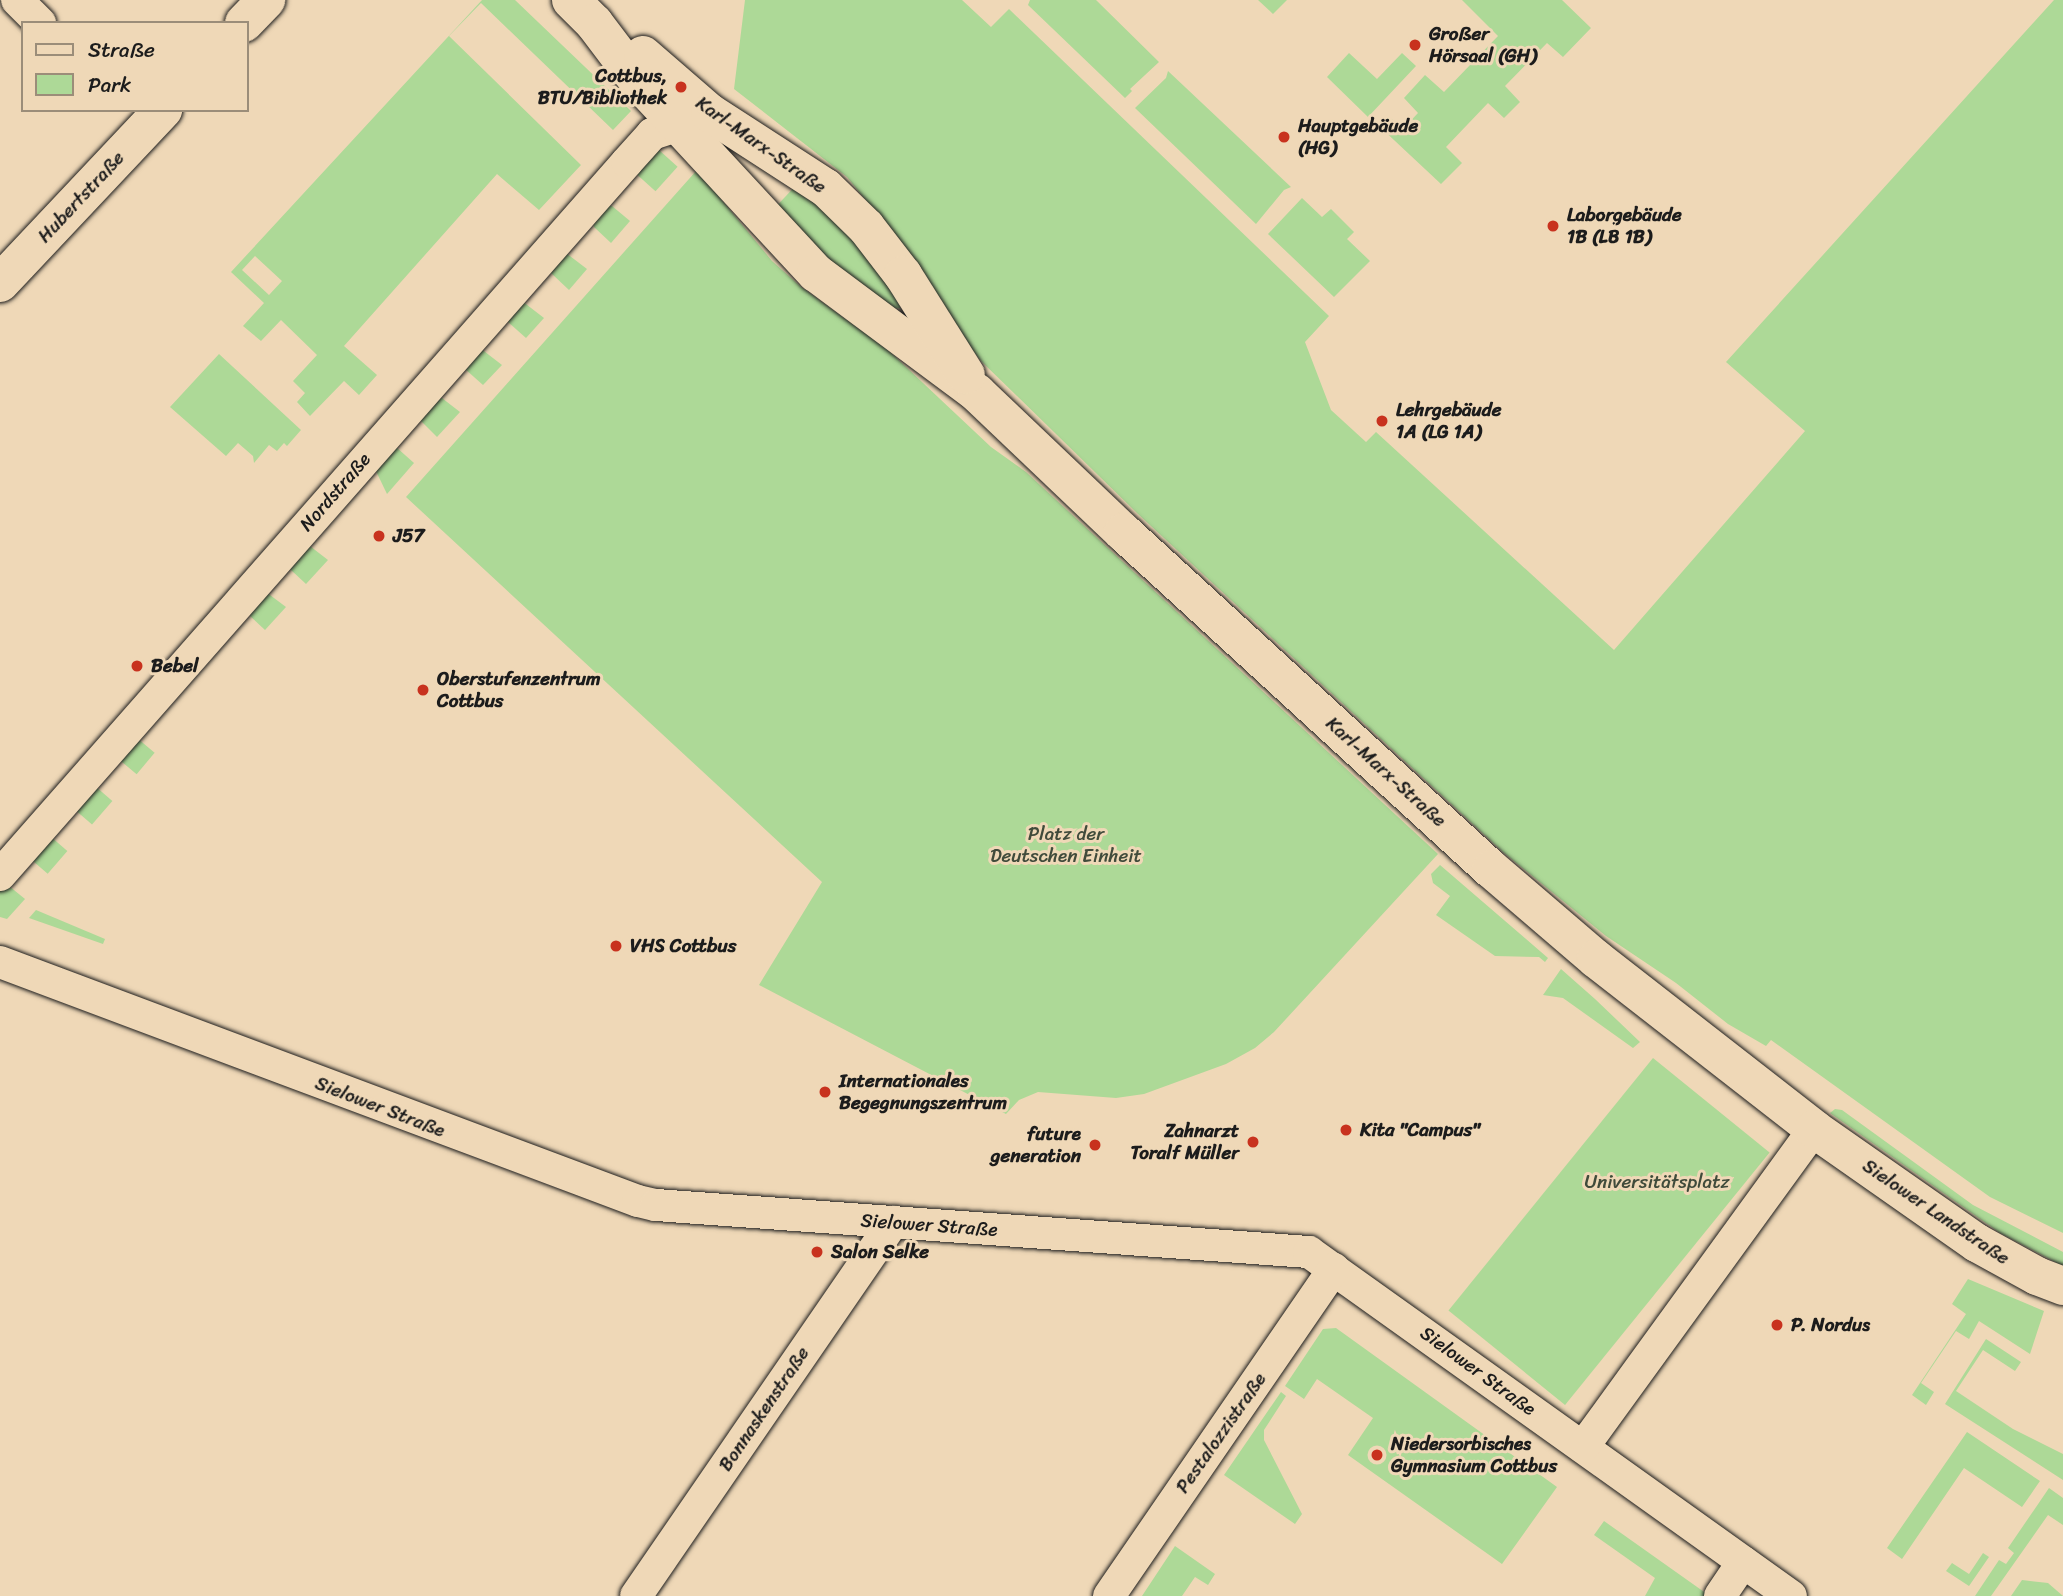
<!DOCTYPE html>
<meta charset="utf-8">
<style>
body{margin:0}
#map{position:relative;width:2063px;height:1596px;overflow:hidden;background:#efd8b7;font-family:Sriracha,sans-serif}
div>[style]{position:absolute}
.green>*{inset:0;background:#add997;transform-origin:0 0}
.roads{filter:drop-shadow(0 0 2px #1c1c1c) drop-shadow(0 0 2px #1c1c1c)}
.minor>*{height:32px;margin:-16px;padding:0 16px;transform-origin:16px;border-radius:16px;background:#efd8b7}
.tertiary>*{height:38px;margin:-19px;padding:0 19px;transform-origin:19px;border-radius:19px;background:#efd8b7}
.dots>*{width:19px;height:19px;translate:-50% -50%;box-sizing:border-box;border:4px solid #efd8b7;border-radius:50%}
span{translate:-50% -50%;white-space:nowrap;text-align:center;line-height:1.15;-webkit-text-stroke:6px #efd8b7;paint-order:stroke}
.poi-label{font-size:19px;color:#1c1c1c;font-weight:700}
.left{translate:0 -50%;text-align:left}
.right{translate:-100% -50%;text-align:right}
.street-label{font-size:19px;color:#1c1c1c}
.park-label{font-size:19px;color:#404b3b}
.legend{position:absolute;left:21px;top:21px;width:228px;height:91px;box-sizing:border-box;background:#efd8b7;border:2px solid #9b8d79;margin:0;padding:9px 12px;list-style:none;font-size:21px;color:#1c1c1c}
.legend li{display:flex;align-items:center;gap:14px;height:35px}
.legend b{width:35px;border:2px solid #9b8d79}
</style>
<div id="map">
<div class="green">
<i style="clip-path:polygon(evenodd,482px 0,515px 0,631px 111px,613px 130px,481px 3px,449px 36px,581px 165px,539px 210px,497px 174px,344px 346px,377px 375px,359px 395px,344px 381px,310px 416px,297px 402px,305px 393px,293px 381px,317px 355px,281px 320px,261px 341px,243px 326px,264px 303px,231px 272px,482px 0,255px 256px,282px 281px,269px 295px,242px 270px,255px 256px)"></i>
<i style="clip-path:polygon(745px 0,962px 0,991px 27px,1009px 9px,1329px 316px,1305px 342px,1331px 410px,1366px 442px,1376px 432px,1614px 650px,1805px 431px,1726px 362px,2054px 0,2063px 0,2063px 1233px,1990px 1197px,1771px 1040px,1766px 1046px,1728px 1024px,1676px 983px,1606px 936px,1504px 853px,1138px 514px,981px 361px,954px 327px,896px 238px,847px 177px,734px 89px)"></i>
<i style="clip-path:polygon(1030px 0,1096px 0,1159px 62px,1130px 89px,1132px 91px,1125px 98px,1028px 5px)"></i>
<i style="clip-path:polygon(1258px 0,1287px 0,1273px 14px)"></i>
<i style="clip-path:polygon(1462px 0,1562px 0,1591px 28px,1563px 57px,1547px 43px,1505px 86px,1520px 102px,1504px 118px,1488px 103px,1446px 147px,1462px 163px,1441px 184px,1379px 126px,1388px 116px,1403px 129px,1418px 113px,1404px 98px,1425px 75px,1444px 92px,1498px 36px)"></i>
<i style="clip-path:polygon(1349px 53px,1377px 79px,1402px 53px,1416px 66px,1368px 117px,1327px 77px)"></i>
<i style="clip-path:polygon(1168px 71px,1291px 187px,1284px 190px,1256px 224px,1135px 108px,1166px 78px)"></i>
<i style="left:659px;top:150px;width:25px;height:33px;rotate:42deg"></i>
<i style="clip-path:polygon(697px 170px,772px 261px,800px 286px,888px 350px,991px 447px,1026px 472px,1438px 854px,1274px 1032px,1255px 1048px,1226px 1064px,1144px 1094px,1116px 1098px,1038px 1092px,1019px 1100px,1006px 1114px,759px 985px,822px 882px,406px 497px)"></i>
<i style="clip-path:polygon(799px 182px,816px 196px,900px 295px,900px 308px,887px 309px,771px 212px)"></i>
<i style="clip-path:polygon(1302px 198px,1322px 217px,1331px 209px,1354px 232px,1347px 239px,1370px 261px,1334px 297px,1268px 234px)"></i>
<i style="clip-path:polygon(608px 206px,612px 206px,630px 221px,611px 243px,594px 227px,593px 222px)"></i>
<i style="clip-path:polygon(566px 253px,587px 269px,569px 290px,551px 273px)"></i>
<i style="clip-path:polygon(522px 301px,544px 318px,526px 338px,508px 322px)"></i>
<i style="clip-path:polygon(480px 348px,502px 365px,483px 385px,465px 369px)"></i>
<i style="clip-path:polygon(219px 354px,301px 430px,287px 446px,284px 443px,277px 451px,269px 445px,254px 463px,253px 456px,238px 443px,226px 456px,170px 407px)"></i>
<i style="clip-path:polygon(438px 395px,460px 412px,437px 437px,420px 420px)"></i>
<i style="clip-path:polygon(396px 447px,414px 463px,387px 494px,374px 467px)"></i>
<i style="clip-path:polygon(306px 543px,328px 560px,306px 584px,291px 570px,288px 563px)"></i>
<i style="clip-path:polygon(266px 592px,286px 607px,265px 630px,250px 616px,249px 611px)"></i>
<i style="left:137px;top:738px;width:23px;height:28px;rotate:40deg"></i>
<i style="left:95px;top:786px;width:23px;height:31px;rotate:41deg"></i>
<i style="left:50px;top:836px;width:23px;height:30px;rotate:41deg"></i>
<i style="clip-path:polygon(1440px 865px,1548px 958px,1545px 962px,1539px 957px,1495px 956px,1436px 915px,1450px 896px,1433px 883px,1431px 874px)"></i>
<i style="clip-path:polygon(9px 886px,25px 899px,7px 919px,0 917px,0 889px)"></i>
<i style="clip-path:polygon(36px 910px,105px 939px,103px 944px,29px 918px)"></i>
<i style="clip-path:polygon(1561px 969px,1595px 999px,1640px 1042px,1633px 1048px,1563px 998px,1543px 995px)"></i>
<i style="left:1653px;top:1058px;width:150px;height:325px;rotate:39deg"></i>
<i style="clip-path:polygon(1835px 1109px,1842px 1110px,1973px 1205px,2063px 1252px,2063px 1266px,2000px 1233px,1830px 1113px)"></i>
<i style="clip-path:polygon(1968px 1279px,2044px 1311px,2030px 1354px,1979px 1321px,1969px 1339px,1956px 1331px,1921px 1383px,1934px 1392px,1926px 1405px,1912px 1395px,1966px 1314px,1952px 1304px)"></i>
<i style="clip-path:polygon(1336px 1328px,1557px 1487px,1502px 1564px,1348px 1455px,1373px 1418px,1317px 1379px,1304px 1399px,1285px 1386px,1323px 1329px)"></i>
<i style="clip-path:polygon(1986px 1339px,2021px 1362px,2015px 1371px,1983px 1350px,1956px 1391px,2013px 1429px,2063px 1454px,2063px 1480px,1945px 1404px)"></i>
<i style="clip-path:polygon(1281px 1392px,1286px 1396px,1264px 1430px,1264px 1440px,1302px 1514px,1295px 1524px,1224px 1475px)"></i>
<i style="clip-path:polygon(1967px 1432px,2040px 1481px,2022px 1507px,1964px 1468px,1902px 1559px,1887px 1548px)"></i>
<i style="clip-path:polygon(2049px 1488px,2063px 1498px,2063px 1525px,2048px 1515px,1991px 1596px,1975px 1596px,1999px 1560px,2006px 1564px,2014px 1553px,2008px 1548px)"></i>
<i style="clip-path:polygon(1604px 1521px,1707px 1594px,1706px 1596px,1645px 1596px,1655px 1578px,1594px 1535px)"></i>
<i style="clip-path:polygon(1175px 1546px,1215px 1574px,1208px 1585px,1195px 1577px,1182px 1596px,1142px 1596px)"></i>
<i style="clip-path:polygon(1983px 1553px,1989px 1557px,1969px 1586px,1946px 1571px,1952px 1563px,1969px 1574px)"></i>
<i style="clip-path:polygon(2022px 1580px,2048px 1583px,2063px 1596px,2011px 1596px)"></i>
</div>
<div class="roads">
<div class="minor">
<i style="left:17px;top:0;width:33px;rotate:45deg"></i>
<i style="left:0;top:875px;width:949px;rotate:-48.67deg"></i>
<i style="left:627px;top:162px;width:38px;rotate:-48deg"></i>
<i style="left:652px;top:134px;width:29px;rotate:-18deg"></i>
<i style="left:0;top:962px;width:681px;rotate:20.54deg"></i>
<i style="left:638px;top:1201px;width:18px;rotate:13deg"></i>
<i style="left:656px;top:1205px;width:655px;rotate:4.12deg"></i>
<i style="left:1309px;top:1252px;width:592px;rotate:35.52deg"></i>
<i style="left:1583px;top:1447px;width:393px;rotate:-54deg"></i>
<i style="left:636px;top:1596px;width:454px;rotate:-55.5deg"></i>
<i style="left:1109px;top:1596px;width:397px;rotate:-55.5deg"></i>
<i style="left:1720px;top:1596px;width:41px;rotate:-55.9deg"></i>
</div>
<div class="tertiary">
<i style="left:571px;top:0;width:33px;rotate:45deg"></i>
<i style="left:594px;top:23px;width:73px;rotate:52.8deg"></i>
<i style="left:638px;top:81px;width:262px;rotate:47.2deg"></i>
<i style="left:816px;top:273px;width:201px;rotate:36.7deg"></i>
<i style="left:977px;top:393px;width:202px;rotate:43.6deg"></i>
<i style="left:1123px;top:532px;width:499px;rotate:42.5deg"></i>
<i style="left:1491px;top:869px;width:138px;rotate:40.6deg"></i>
<i style="left:1596px;top:959px;width:276px;rotate:37.9deg"></i>
<i style="left:1814px;top:1129px;width:199px;rotate:35deg"></i>
<i style="left:1977px;top:1243px;width:68px;rotate:28.8deg"></i>
<i style="left:2037px;top:1276px;width:28px;rotate:21deg"></i>
<i style="left:244px;top:23px;width:32px;rotate:-46deg"></i>
<i style="left:643px;top:55px;width:89px;rotate:40.9deg"></i>
<i style="left:710px;top:113px;width:138px;rotate:32.9deg"></i>
<i style="left:826px;top:188px;width:56px;rotate:44.3deg"></i>
<i style="left:866px;top:227px;width:61px;rotate:52.4deg"></i>
<i style="left:903px;top:275px;width:118px;rotate:57.8deg"></i>
<i style="left:0;top:283px;width:238px;rotate:-46.7deg"></i>
</div>
</div>
<div class="dots">
<i style="left:1415px;top:45px;background:#c8321e"></i>
<i style="left:681px;top:87px;background:#c8321e"></i>
<i style="left:1284px;top:137px;background:#c8321e"></i>
<i style="left:1553px;top:226px;background:#c8321e"></i>
<i style="left:1382px;top:421px;background:#c8321e"></i>
<i style="left:379px;top:536px;background:#c8321e"></i>
<i style="left:137px;top:666px;background:#c8321e"></i>
<i style="left:423px;top:690px;background:#c8321e"></i>
<i style="left:616px;top:946px;background:#c8321e"></i>
<i style="left:825px;top:1092px;background:#c8321e"></i>
<i style="left:1346px;top:1130px;background:#c8321e"></i>
<i style="left:1253px;top:1142px;background:#c8321e"></i>
<i style="left:1095px;top:1145px;background:#c8321e"></i>
<i style="left:817px;top:1252px;background:#c8321e"></i>
<i style="left:1777px;top:1325px;background:#c8321e"></i>
<i style="left:1377px;top:1455px;background:#c8321e"></i>
</div>
<div class="poi-label">
<span class="left" style="left:1429px;top:45px">Großer<br>Hörsaal (GH)</span>
<span class="right" style="left:667px;top:87px">Cottbus,<br>BTU/Bibliothek</span>
<span class="left" style="left:1298px;top:137px">Hauptgebäude<br>(HG)</span>
<span class="left" style="left:1567px;top:226px">Laborgebäude<br>1B (LB 1B)</span>
<span class="left" style="left:1396px;top:421px">Lehrgebäude<br>1A (LG 1A)</span>
<span class="left" style="left:393px;top:536px">J57</span>
<span class="left" style="left:151px;top:666px">Bebel</span>
<span class="left" style="left:437px;top:690px">Oberstufenzentrum<br>Cottbus</span>
<span class="left" style="left:630px;top:946px">VHS Cottbus</span>
<span class="left" style="left:839px;top:1092px">Internationales<br>Begegnungszentrum</span>
<span class="left" style="left:1360px;top:1130px">Kita "Campus"</span>
<span class="right" style="left:1239px;top:1142px">Zahnarzt<br>Toralf Müller</span>
<span class="right" style="left:1081px;top:1145px">future<br>generation</span>
<span class="left" style="left:831px;top:1252px">Salon Selke</span>
<span class="left" style="left:1791px;top:1325px">P. Nordus</span>
<span class="left" style="left:1391px;top:1455px">Niedersorbisches<br>Gymnasium Cottbus</span>
</div>
<div class="street-label">
<span style="left:761px;top:145px;rotate:35deg">Karl-Marx-Straße</span>
<span style="left:81px;top:197px;rotate:-47deg">Hubertstraße</span>
<span style="left:335px;top:492px;rotate:-49deg">Nordstraße</span>
<span style="left:1386px;top:772px;rotate:42deg">Karl-Marx-Straße</span>
<span style="left:380px;top:1107px;rotate:21deg">Sielower Straße</span>
<span style="left:1936px;top:1212px;rotate:34deg">Sielower Landstraße</span>
<span style="left:929px;top:1225px;rotate:4deg">Sielower Straße</span>
<span style="left:1478px;top:1371px;rotate:36deg">Sielower Straße</span>
<span style="left:764px;top:1409px;rotate:-56deg">Bonnaskenstraße</span>
<span style="left:1221px;top:1433px;rotate:-55deg">Pestalozzistraße</span>
</div>
<div class="park-label">
<span style="left:1066px;top:845px">Platz der<br>Deutschen Einheit</span>
<span style="left:1657px;top:1182px">Universitätsplatz</span>
</div>
<ul class="legend">
<li><b style="height:9px;background:#efd8b7"></b>Straße</li>
<li><b style="height:19px;background:#add997"></b>Park</li>
</ul>
</div>
